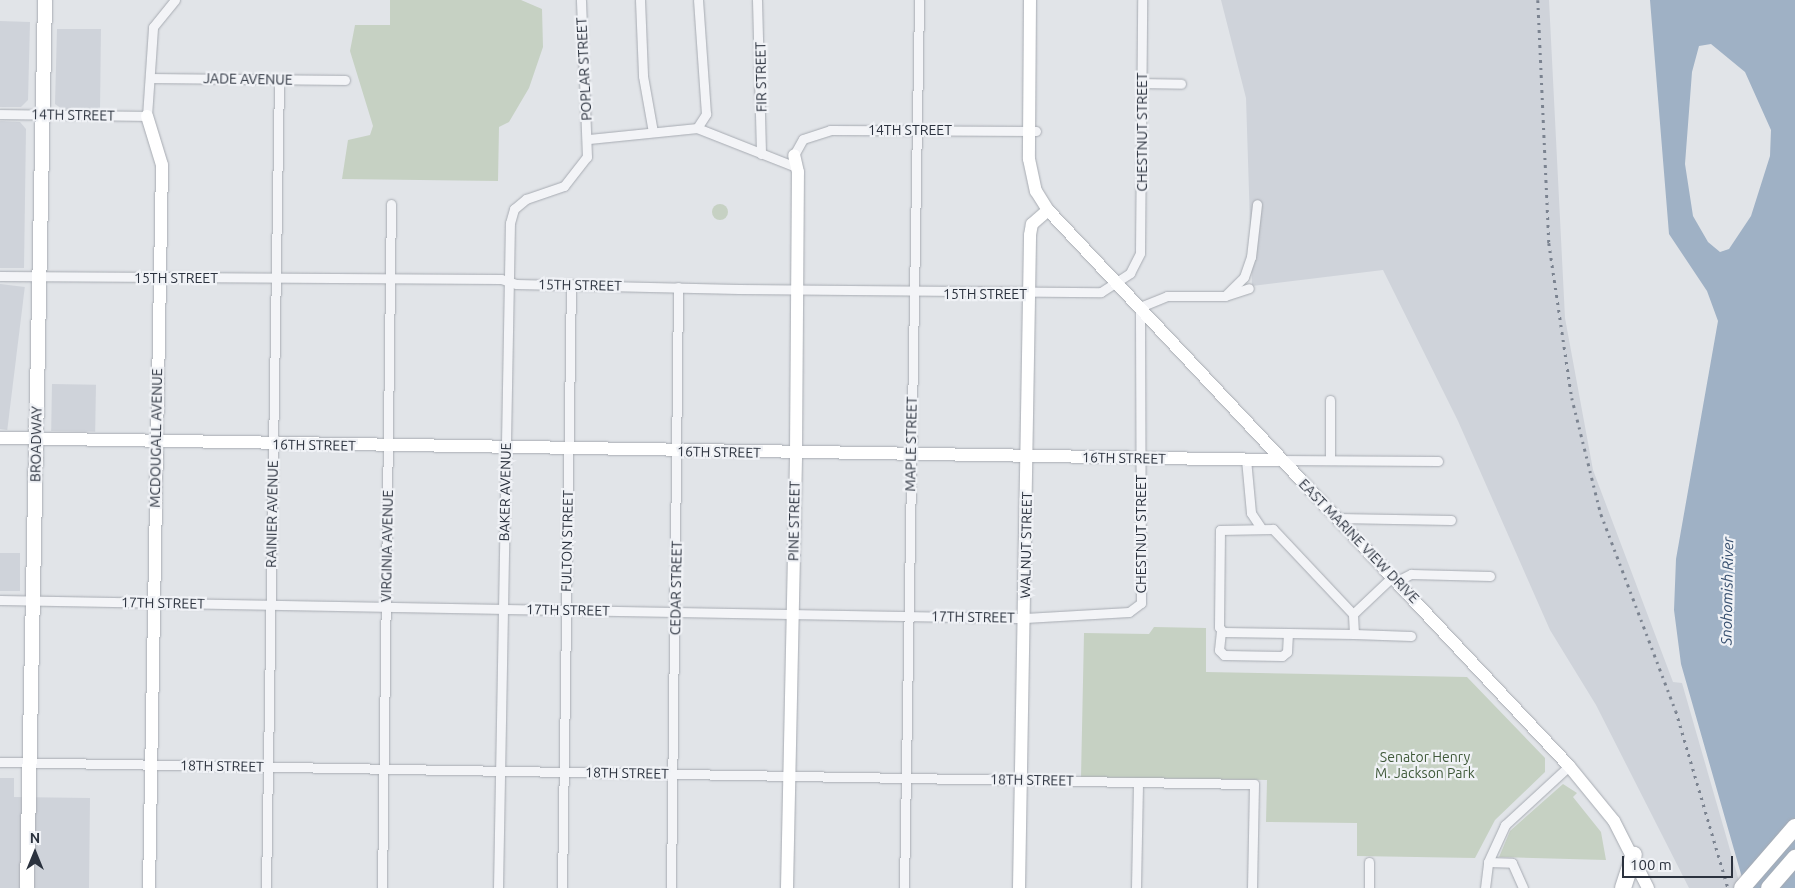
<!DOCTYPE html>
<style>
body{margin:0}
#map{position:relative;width:1795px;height:888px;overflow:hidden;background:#e1e4e8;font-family:Ubuntu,sans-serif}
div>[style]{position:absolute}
.built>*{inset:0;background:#cfd3da;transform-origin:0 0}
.green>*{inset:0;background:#c6d1c3}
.round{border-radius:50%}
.water>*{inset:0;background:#9fb1c5}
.roads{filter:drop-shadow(0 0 1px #a7abb2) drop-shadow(0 0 1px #a7abb2)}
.street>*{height:9px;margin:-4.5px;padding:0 4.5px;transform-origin:4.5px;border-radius:4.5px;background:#f3f4f7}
.secondary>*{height:12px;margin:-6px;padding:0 6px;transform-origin:6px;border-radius:6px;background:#fff}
.primary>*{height:14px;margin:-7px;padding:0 7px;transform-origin:7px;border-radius:7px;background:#fff}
.highway>*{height:16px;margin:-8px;padding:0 8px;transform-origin:8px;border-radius:8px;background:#fff}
.rail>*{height:2.5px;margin-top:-1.25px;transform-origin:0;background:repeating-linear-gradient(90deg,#7b8390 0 2.5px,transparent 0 7.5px)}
span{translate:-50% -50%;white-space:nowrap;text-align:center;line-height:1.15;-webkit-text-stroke:4.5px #f0f2f6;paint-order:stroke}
.street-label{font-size:14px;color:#2b323e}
.park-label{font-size:14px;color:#3f5939}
.water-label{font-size:15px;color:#38506f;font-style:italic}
.north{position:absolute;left:10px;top:828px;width:50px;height:50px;-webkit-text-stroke:4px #f0f2f6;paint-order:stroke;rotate:0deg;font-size:14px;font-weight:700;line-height:20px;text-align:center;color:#2b323e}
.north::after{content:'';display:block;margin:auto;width:18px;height:22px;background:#2b323e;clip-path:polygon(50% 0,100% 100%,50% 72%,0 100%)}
.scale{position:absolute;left:1622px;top:856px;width:111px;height:22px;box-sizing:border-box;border:2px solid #2b323e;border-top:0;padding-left:6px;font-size:15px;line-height:18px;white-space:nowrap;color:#2b323e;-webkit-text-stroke:4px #f0f2f6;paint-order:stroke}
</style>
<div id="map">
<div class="built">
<i style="clip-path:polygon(1221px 0,1549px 0,1565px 318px,1593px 470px,1673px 682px,1682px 683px,1741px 888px,1689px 888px,1596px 705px,1550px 630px,1458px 421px,1383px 270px,1252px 286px,1246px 98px)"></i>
<i style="clip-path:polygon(0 21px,30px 22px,28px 100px,21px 107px,0 107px)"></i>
<i style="clip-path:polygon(57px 29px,101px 29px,100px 110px,62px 109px,55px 104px)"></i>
<i style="clip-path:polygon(0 121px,20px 122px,26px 129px,24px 268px,0 268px)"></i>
<i style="left:0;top:284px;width:25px;height:144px;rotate:7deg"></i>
<i style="left:52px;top:384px;width:44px;height:47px;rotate:1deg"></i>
<i style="left:0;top:553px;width:20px;height:38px"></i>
<i style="clip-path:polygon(0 778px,14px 778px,14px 797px,90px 798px,89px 888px,0 888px)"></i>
</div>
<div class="green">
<i style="clip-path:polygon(390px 0,521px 0,542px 9px,543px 47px,529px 88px,509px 122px,499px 127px,498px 181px,342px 179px,348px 140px,370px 135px,373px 126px,350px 51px,355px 25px,390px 25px)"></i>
<i class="round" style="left:712px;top:204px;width:16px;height:16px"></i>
<i style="clip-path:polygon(1154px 627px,1206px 628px,1206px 672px,1467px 677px,1545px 758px,1545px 772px,1495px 820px,1475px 858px,1357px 856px,1357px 823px,1266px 822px,1267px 780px,1081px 777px,1084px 633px,1149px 634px)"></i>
<i style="clip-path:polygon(1563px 784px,1577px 793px,1573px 797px,1601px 832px,1606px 860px,1499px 857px,1510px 831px)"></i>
</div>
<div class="water">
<i style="clip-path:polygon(evenodd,1650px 0,1795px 0,1795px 888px,1745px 888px,1681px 664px,1674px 610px,1676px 559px,1718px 321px,1707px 291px,1669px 234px,1650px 0,1711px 44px,1745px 72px,1771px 130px,1770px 156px,1751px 216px,1729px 249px,1720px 252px,1708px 242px,1693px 216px,1685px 164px,1692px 72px,1699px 46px,1711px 44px)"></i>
</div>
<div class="roads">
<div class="street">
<i style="left:640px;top:0;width:76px;rotate:87.7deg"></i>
<i style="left:643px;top:76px;width:57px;rotate:79.9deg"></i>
<i style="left:757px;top:0;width:154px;rotate:88.5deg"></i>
<i style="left:152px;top:78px;width:193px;rotate:0.6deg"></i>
<i style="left:1142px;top:83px;width:39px;rotate:1deg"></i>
<i style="left:0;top:114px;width:147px;rotate:0.8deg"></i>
<i style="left:147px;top:116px;width:89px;rotate:-86.1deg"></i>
<i style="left:153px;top:27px;width:35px;rotate:-51deg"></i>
<i style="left:697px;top:128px;width:17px;rotate:-57deg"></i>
<i style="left:706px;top:114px;width:114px;rotate:-94deg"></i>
<i style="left:589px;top:139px;width:109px;rotate:-5.8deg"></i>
<i style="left:697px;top:128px;width:106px;rotate:21.5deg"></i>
<i style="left:794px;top:155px;width:18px;rotate:-61deg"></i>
<i style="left:803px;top:139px;width:28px;rotate:-18deg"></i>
<i style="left:830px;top:130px;width:206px;rotate:0.3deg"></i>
<i style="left:0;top:276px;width:501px;rotate:0.34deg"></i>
<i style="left:501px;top:279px;width:16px;rotate:18deg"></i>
<i style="left:516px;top:284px;width:223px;rotate:1.3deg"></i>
<i style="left:739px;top:289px;width:362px;rotate:0.5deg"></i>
<i style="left:1101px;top:292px;width:35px;rotate:-33deg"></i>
<i style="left:1130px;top:273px;width:22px;rotate:-63deg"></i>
<i style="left:1140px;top:253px;width:253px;rotate:-89.5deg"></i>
<i style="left:1226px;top:295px;width:25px;rotate:-45deg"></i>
<i style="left:1244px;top:277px;width:21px;rotate:-71deg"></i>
<i style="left:1251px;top:257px;width:53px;rotate:-83.5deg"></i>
<i style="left:1330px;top:458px;width:58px;rotate:-90deg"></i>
<i style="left:1246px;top:459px;width:54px;rotate:84.7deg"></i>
<i style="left:1251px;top:513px;width:18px;rotate:56deg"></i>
<i style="left:1279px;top:460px;width:159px;rotate:0.4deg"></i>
<i style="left:1337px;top:518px;width:114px;rotate:1deg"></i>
<i style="left:1397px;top:581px;width:16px;rotate:-27deg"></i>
<i style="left:1411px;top:574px;width:79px;rotate:1.5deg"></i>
<i style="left:0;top:600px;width:1025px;rotate:1.01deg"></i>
<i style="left:1025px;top:618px;width:104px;rotate:-3.3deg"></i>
<i style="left:1129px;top:612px;width:15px;rotate:-37deg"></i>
<i style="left:1141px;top:603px;width:296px;rotate:-90.2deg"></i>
<i style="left:1140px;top:307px;width:29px;rotate:-22deg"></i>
<i style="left:1167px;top:296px;width:58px"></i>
<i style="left:1225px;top:296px;width:25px;rotate:-18deg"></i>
<i style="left:1353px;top:614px;width:117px;rotate:-133.3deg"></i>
<i style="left:1273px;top:529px;width:53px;rotate:178.9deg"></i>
<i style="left:1220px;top:530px;width:97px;rotate:90.6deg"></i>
<i style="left:1219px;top:627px;width:6px;rotate:51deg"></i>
<i style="left:1223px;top:632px;width:131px;rotate:0.9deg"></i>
<i style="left:1354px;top:634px;width:20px;rotate:-93deg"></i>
<i style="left:1353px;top:614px;width:55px;rotate:-43.5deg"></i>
<i style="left:1221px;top:631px;width:19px;rotate:96deg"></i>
<i style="left:1219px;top:650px;width:7px;rotate:45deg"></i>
<i style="left:1224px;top:655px;width:58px;rotate:1deg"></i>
<i style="left:1282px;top:656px;width:6px;rotate:-39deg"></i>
<i style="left:1287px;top:652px;width:19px;rotate:-87deg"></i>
<i style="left:1354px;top:634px;width:57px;rotate:2deg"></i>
<i style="left:0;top:762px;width:1254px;rotate:1.01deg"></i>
<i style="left:1254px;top:784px;width:104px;rotate:91.1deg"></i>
<i style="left:1488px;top:862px;width:24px;rotate:2deg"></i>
<i style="left:1512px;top:863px;width:27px;rotate:66deg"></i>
<i style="left:266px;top:888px;width:808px;rotate:-89.08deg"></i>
<i style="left:382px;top:888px;width:684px;rotate:-89.25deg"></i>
<i style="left:498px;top:888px;width:665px;rotate:-88.97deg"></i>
<i style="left:510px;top:223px;width:15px;rotate:-74deg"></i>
<i style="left:514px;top:209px;width:16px;rotate:-40deg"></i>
<i style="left:526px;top:199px;width:40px;rotate:-18.9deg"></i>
<i style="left:564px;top:186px;width:37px;rotate:-52deg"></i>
<i style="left:587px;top:157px;width:157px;rotate:-92.2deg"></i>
<i style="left:562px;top:888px;width:604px;rotate:-89.15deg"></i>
<i style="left:671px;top:888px;width:601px;rotate:-89.33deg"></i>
<i style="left:904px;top:888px;width:888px;rotate:-89.03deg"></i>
<i style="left:1136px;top:888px;width:106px;rotate:-88.9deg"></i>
<i style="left:1369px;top:888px;width:26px;rotate:-90deg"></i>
<i style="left:1485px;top:888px;width:26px;rotate:-83deg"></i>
<i style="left:1488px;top:862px;width:41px;rotate:-65.3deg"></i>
<i style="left:1505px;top:825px;width:87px;rotate:-42.7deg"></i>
</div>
<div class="secondary">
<i style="left:1030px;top:0;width:159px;rotate:90.4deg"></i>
<i style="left:1029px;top:159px;width:33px;rotate:78deg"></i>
<i style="left:1036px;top:191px;width:22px;rotate:58deg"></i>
<i style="left:1048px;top:210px;width:762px;rotate:46.86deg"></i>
<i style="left:1569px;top:766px;width:71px;rotate:50.7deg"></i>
<i style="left:1614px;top:821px;width:75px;rotate:63.1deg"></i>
<i style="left:147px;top:116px;width:51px;rotate:73deg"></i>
<i style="left:162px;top:165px;width:723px;rotate:91.03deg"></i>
<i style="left:0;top:438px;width:1279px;rotate:0.99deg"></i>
<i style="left:787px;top:888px;width:435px;rotate:-88.8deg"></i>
<i style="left:796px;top:453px;width:281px;rotate:-89.6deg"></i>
<i style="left:798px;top:172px;width:17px;rotate:-103deg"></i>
<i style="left:1019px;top:888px;width:653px;rotate:-89.03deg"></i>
<i style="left:1030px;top:235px;width:11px;rotate:-80deg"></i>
<i style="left:1032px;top:224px;width:21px;rotate:-41deg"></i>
</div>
<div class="primary">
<i style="left:27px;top:888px;width:888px;rotate:-88.84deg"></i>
</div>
<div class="highway">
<i style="left:1623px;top:888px;width:35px;rotate:-72deg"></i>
<i style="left:1742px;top:888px;width:81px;rotate:-49deg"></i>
<i style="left:1769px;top:888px;width:40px;rotate:-49deg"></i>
</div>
</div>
<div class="rail">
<i style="left:1538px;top:0;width:243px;rotate:87.4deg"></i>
<i style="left:1549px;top:243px;width:157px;rotate:81.6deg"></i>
<i style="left:1572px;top:398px;width:120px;rotate:76deg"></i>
<i style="left:1601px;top:514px;width:211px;rotate:69.2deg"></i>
<i style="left:1676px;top:711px;width:184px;rotate:73.6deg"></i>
</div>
<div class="street-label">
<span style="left:584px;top:69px;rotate:-93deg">POPLAR STREET</span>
<span style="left:761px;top:77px;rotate:-91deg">FIR STREET</span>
<span style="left:248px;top:79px;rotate:1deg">JADE AVENUE</span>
<span style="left:73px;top:115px;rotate:1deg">14TH STREET</span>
<span style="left:910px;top:130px">14TH STREET</span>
<span style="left:1142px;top:132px;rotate:-90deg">CHESTNUT STREET</span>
<span style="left:176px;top:278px">15TH STREET</span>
<span style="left:580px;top:285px;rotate:1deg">15TH STREET</span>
<span style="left:985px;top:294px">15TH STREET</span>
<span style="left:156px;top:438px;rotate:-89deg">MCDOUGALL AVENUE</span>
<span style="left:36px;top:444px;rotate:-89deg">BROADWAY</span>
<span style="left:911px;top:444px;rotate:-89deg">MAPLE STREET</span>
<span style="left:314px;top:445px;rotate:1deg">16TH STREET</span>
<span style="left:719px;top:452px;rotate:1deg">16TH STREET</span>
<span style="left:1124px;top:458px;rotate:1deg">16TH STREET</span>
<span style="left:505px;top:492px;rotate:-89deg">BAKER AVENUE</span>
<span style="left:272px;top:514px;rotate:-89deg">RAINIER AVENUE</span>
<span style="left:794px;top:521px;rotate:-89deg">PINE STREET</span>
<span style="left:1141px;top:534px;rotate:-90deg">CHESTNUT STREET</span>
<span style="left:567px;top:541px;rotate:-89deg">FULTON STREET</span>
<span style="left:1359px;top:541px;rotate:46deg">EAST MARINE VIEW DRIVE</span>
<span style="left:1026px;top:545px;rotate:-89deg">WALNUT STREET</span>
<span style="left:387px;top:546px;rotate:-89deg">VIRGINIA AVENUE</span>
<span style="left:676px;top:588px;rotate:-89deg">CEDAR STREET</span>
<span style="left:163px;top:603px;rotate:1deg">17TH STREET</span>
<span style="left:568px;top:610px;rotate:1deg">17TH STREET</span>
<span style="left:973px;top:617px;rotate:1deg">17TH STREET</span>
<span style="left:222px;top:766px;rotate:1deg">18TH STREET</span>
<span style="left:627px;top:773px;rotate:1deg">18TH STREET</span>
<span style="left:1032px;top:780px;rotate:1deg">18TH STREET</span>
</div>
<div class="park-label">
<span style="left:1425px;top:765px">Senator Henry<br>M. Jackson Park</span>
</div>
<div class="water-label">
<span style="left:1727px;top:591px;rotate:-89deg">Snohomish River</span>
</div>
<div class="north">N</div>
<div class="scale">100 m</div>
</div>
